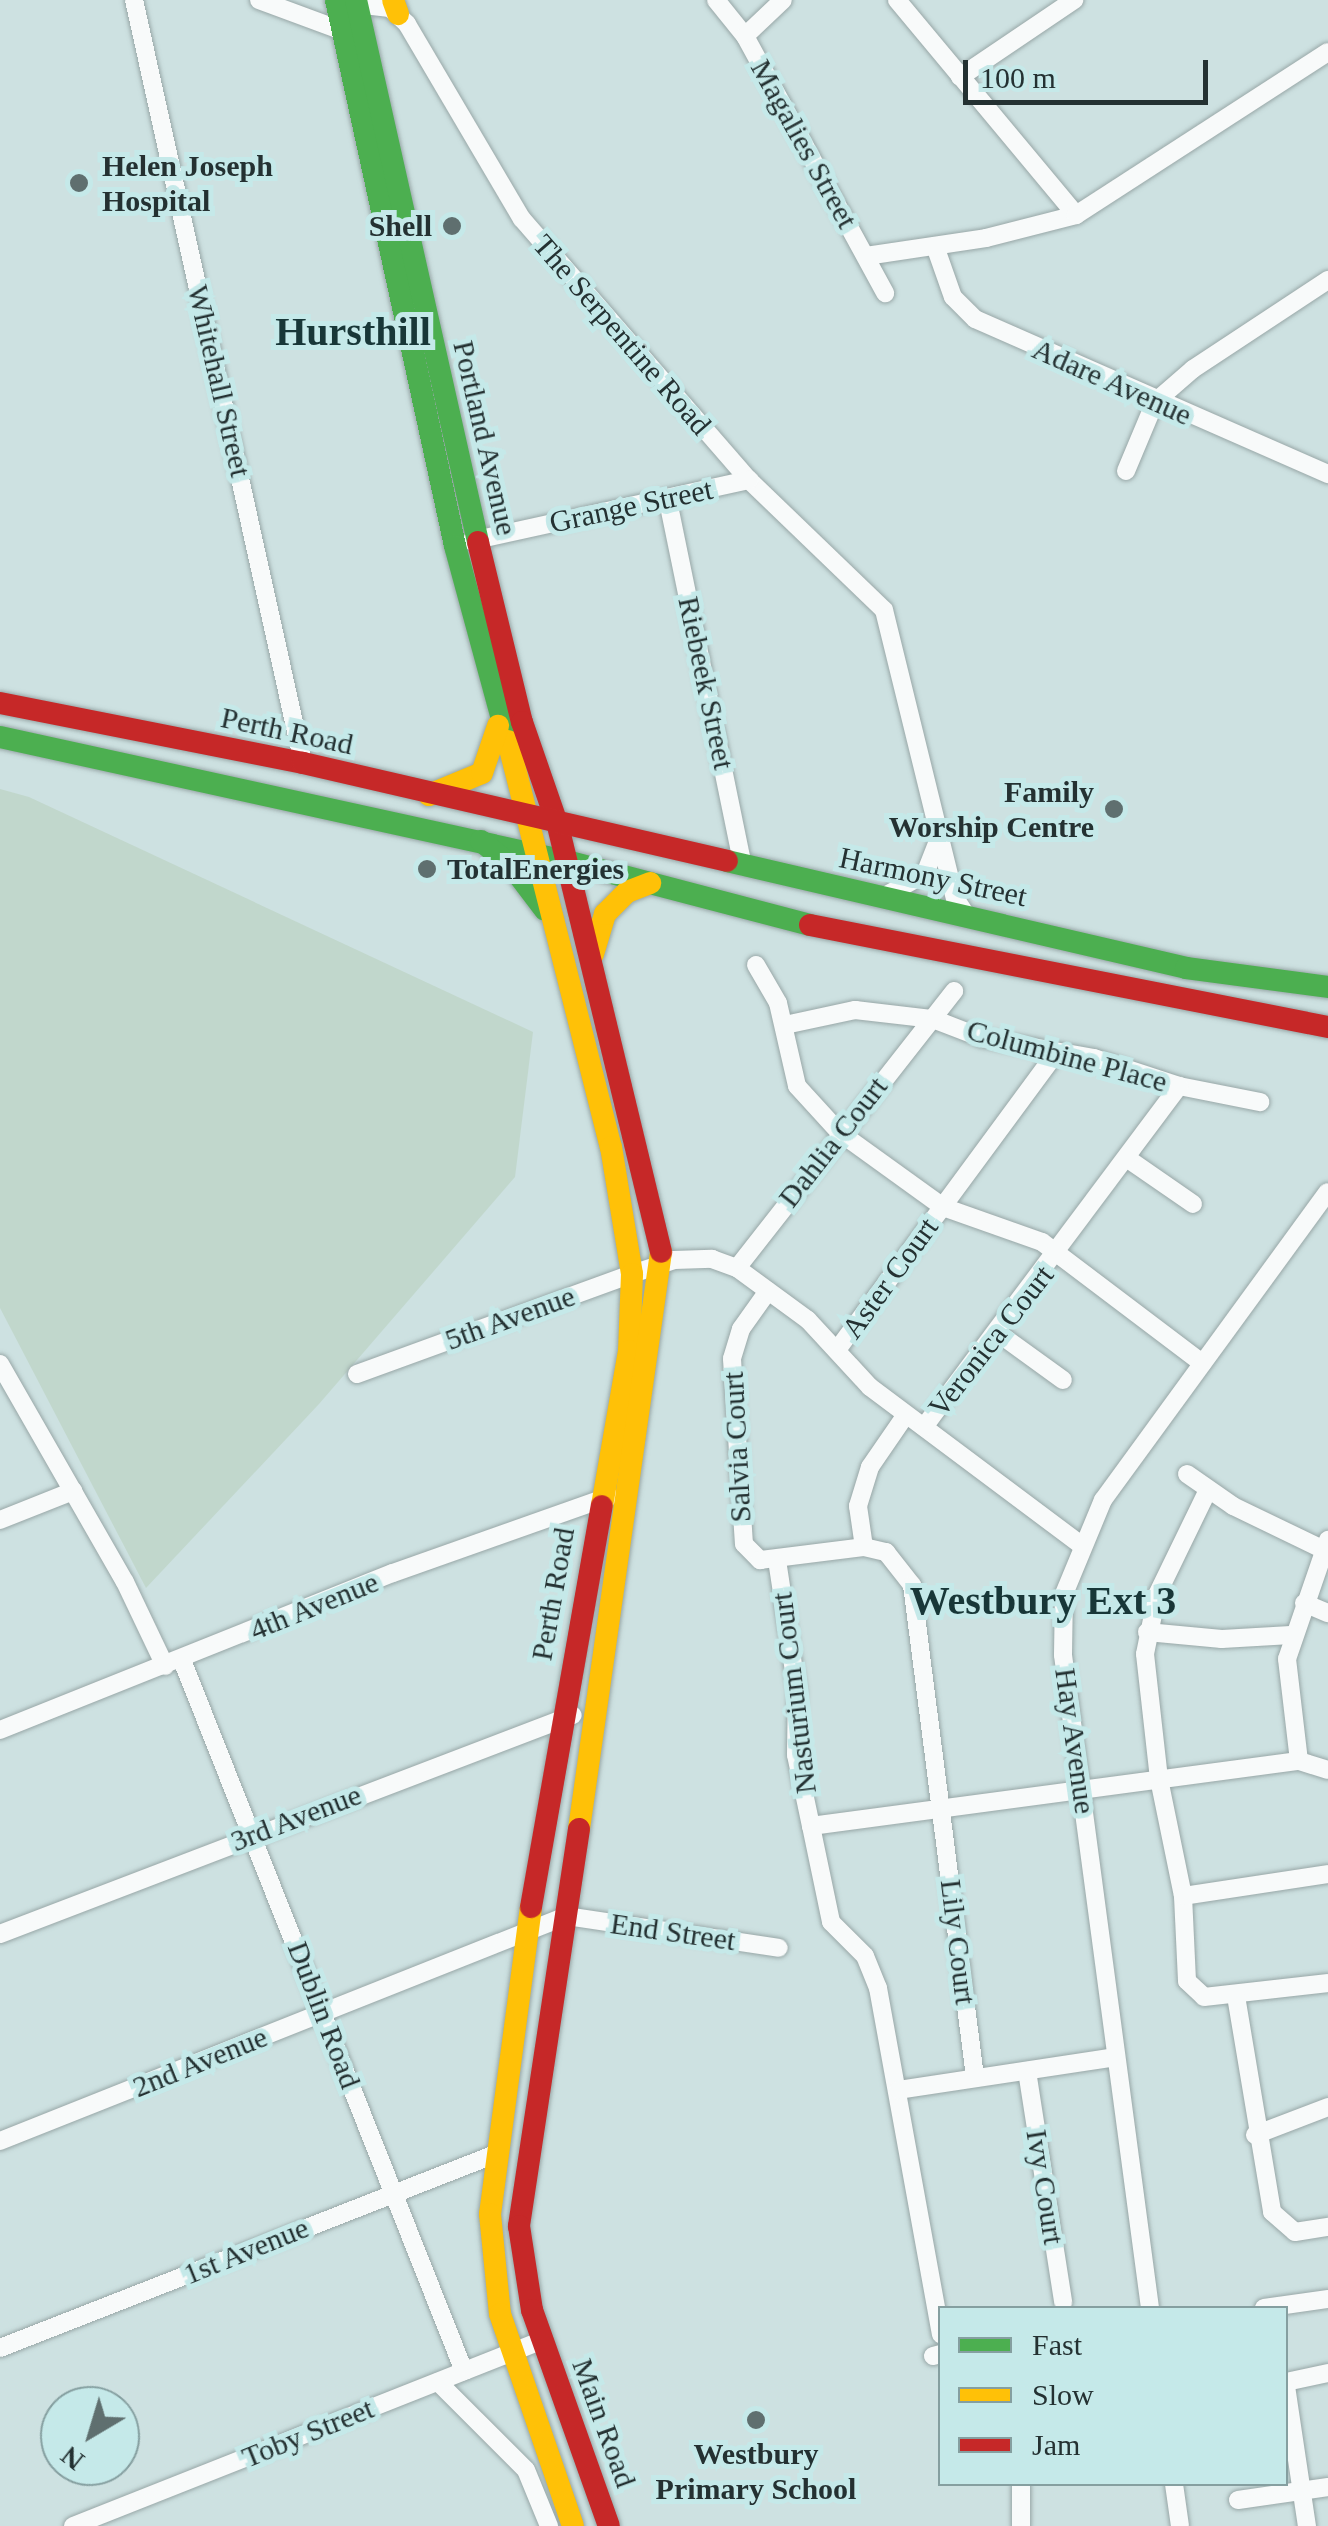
<!DOCTYPE html>
<style>
body{margin:0}
#map{position:relative;width:1328px;height:2526px;overflow:hidden;background:#cde1e1;font-family:"Times New Roman",serif}
div>[style]{position:absolute}
.green>*{inset:0;background:#c1d7cc}
.roads{filter:drop-shadow(0 0 2px #98a7a7) drop-shadow(0 0 2px #98a7a7)}
.street>*{height:18px;margin:-9px;padding:0 9px;transform-origin:9px;border-radius:9px;background:#f8fafa}
.fast>*{height:22px;margin:-11px;padding:0 11px;transform-origin:11px;border-radius:11px;background:#4caf50}
.slow>*{height:22px;margin:-11px;padding:0 11px;transform-origin:11px;border-radius:11px;background:#ffc107}
.jam>*{height:22px;margin:-11px;padding:0 11px;transform-origin:11px;border-radius:11px;background:#c62828}
.dots>*{width:28px;height:28px;translate:-50% -50%;box-sizing:border-box;border:5px solid #c5e9e9;border-radius:50%}
span{translate:-50% -50%;white-space:nowrap;text-align:center;line-height:1.15;-webkit-text-stroke:10px #c5e9e9;paint-order:stroke}
.street-label{font-size:30px;color:#243132}
.poi-label{font-size:30px;color:#243132;font-weight:700}
.left{translate:0 -50%;text-align:left}
.right{translate:-100% -50%;text-align:right}
.district-label{font-size:40px;color:#183738;font-weight:700}
.legend{position:absolute;left:938px;top:2306px;width:350px;height:180px;box-sizing:border-box;background:#c5e9e9;border:2px solid #859fa0;margin:0;padding:12px 18px;list-style:none;font-size:30px;color:#243132}
.legend li{display:flex;align-items:center;gap:20px;height:50px}
.legend b{width:50px;border:2px solid #859fa0}
.north{position:absolute;left:40px;top:2386px;width:100px;height:100px;box-sizing:border-box;background:#c5e9e9;border:2px solid #859fa0;border-radius:50%;rotate:218deg;font-size:28px;font-weight:700;line-height:40px;text-align:center;color:#243132}
.north::after{content:'';display:block;margin:auto;width:35px;height:45px;background:#5f6f6f;clip-path:polygon(50% 0,100% 100%,50% 72%,0 100%)}
.scale{position:absolute;left:963px;top:60px;width:245px;height:45px;box-sizing:border-box;border:5px solid #243132;border-top:0;padding-left:12px;font-size:30px;line-height:35px;white-space:nowrap;color:#243132;-webkit-text-stroke:8px #c5e9e9;paint-order:stroke}
</style>
<div id="map">
<div class="green">
<i style="clip-path:polygon(0 789px,29px 797px,533px 1032px,515px 1177px,319px 1404px,146px 1588px,0 1308px)"></i>
</div>
<div class="roads">
<div class="street">
<i style="left:134px;top:0;width:781px;rotate:77.51deg"></i>
<i style="left:259px;top:0;width:98px;rotate:20.3deg"></i>
<i style="left:716px;top:0;width:46px;rotate:51.1deg"></i>
<i style="left:745px;top:36px;width:293px;rotate:61.4deg"></i>
<i style="left:897px;top:0;width:280px;rotate:50.2deg"></i>
<i style="left:347px;top:3px;width:43px;rotate:6.6deg"></i>
<i style="left:390px;top:8px;width:23px;rotate:43deg"></i>
<i style="left:407px;top:24px;width:226px;rotate:59.5deg"></i>
<i style="left:522px;top:219px;width:346px;rotate:49deg"></i>
<i style="left:749px;top:480px;width:187px;rotate:43.9deg"></i>
<i style="left:884px;top:610px;width:297px;rotate:76.2deg"></i>
<i style="left:955px;top:898px;width:20px;rotate:57deg"></i>
<i style="left:745px;top:36px;width:52px;rotate:-43.5deg"></i>
<i style="left:960px;top:77px;width:138px;rotate:-34deg"></i>
<i style="left:935px;top:246px;width:54px;rotate:70.6deg"></i>
<i style="left:953px;top:297px;width:31px;rotate:45deg"></i>
<i style="left:975px;top:319px;width:386px;rotate:23.7deg"></i>
<i style="left:866px;top:256px;width:121px;rotate:-8.5deg"></i>
<i style="left:986px;top:238px;width:93px;rotate:-14.3deg"></i>
<i style="left:1076px;top:215px;width:300px;rotate:-32.9deg"></i>
<i style="left:1126px;top:471px;width:75px;rotate:-67.2deg"></i>
<i style="left:1155px;top:402px;width:50px;rotate:-41deg"></i>
<i style="left:1193px;top:369px;width:162px;rotate:-33.4deg"></i>
<i style="left:668px;top:501px;width:373px;rotate:78.4deg"></i>
<i style="left:471px;top:541px;width:285px;rotate:-12.4deg"></i>
<i style="left:883px;top:897px;width:48px;rotate:-28.7deg"></i>
<i style="left:925px;top:874px;width:41px;rotate:-68.5deg"></i>
<i style="left:756px;top:965px;width:44px;rotate:59.9deg"></i>
<i style="left:778px;top:1003px;width:85px;rotate:77.1deg"></i>
<i style="left:797px;top:1086px;width:62px;rotate:47.6deg"></i>
<i style="left:839px;top:1132px;width:128px;rotate:35.8deg"></i>
<i style="left:943px;top:1207px;width:105px;rotate:19.5deg"></i>
<i style="left:1042px;top:1242px;width:201px;rotate:37.1deg"></i>
<i style="left:785px;top:1025px;width:72px;rotate:-12.1deg"></i>
<i style="left:855px;top:1010px;width:79px;rotate:6.6deg"></i>
<i style="left:933px;top:1019px;width:53px;rotate:21.2deg"></i>
<i style="left:982px;top:1038px;width:114px;rotate:10.1deg"></i>
<i style="left:1094px;top:1058px;width:89px;rotate:18.2deg"></i>
<i style="left:1179px;top:1086px;width:83px;rotate:11.2deg"></i>
<i style="left:1128px;top:1159px;width:79px;rotate:34.7deg"></i>
<i style="left:737px;top:1268px;width:352px;rotate:-51.9deg"></i>
<i style="left:768px;top:1291px;width:47px;rotate:125.4deg"></i>
<i style="left:741px;top:1329px;width:31px;rotate:107deg"></i>
<i style="left:732px;top:1359px;width:185px;rotate:86.3deg"></i>
<i style="left:744px;top:1544px;width:23px;rotate:45deg"></i>
<i style="left:760px;top:1560px;width:105px;rotate:-7.1deg"></i>
<i style="left:998px;top:1333px;width:80px;rotate:35.9deg"></i>
<i style="left:837px;top:1350px;width:370px;rotate:-53.6deg"></i>
<i style="left:0;top:1364px;width:251px;rotate:60.2deg"></i>
<i style="left:125px;top:1582px;width:93px;rotate:64.5deg"></i>
<i style="left:357px;top:1374px;width:293px;rotate:-20deg"></i>
<i style="left:632px;top:1274px;width:44px;rotate:-18.4deg"></i>
<i style="left:674px;top:1260px;width:38px;rotate:-2deg"></i>
<i style="left:712px;top:1259px;width:27px;rotate:20deg"></i>
<i style="left:737px;top:1268px;width:88px;rotate:36.2deg"></i>
<i style="left:808px;top:1320px;width:91px;rotate:47.2deg"></i>
<i style="left:870px;top:1387px;width:262px;rotate:36.8deg"></i>
<i style="left:905px;top:1416px;width:62px;rotate:124.5deg"></i>
<i style="left:870px;top:1467px;width:41px;rotate:107.1deg"></i>
<i style="left:858px;top:1506px;width:41px;rotate:81.7deg"></i>
<i style="left:864px;top:1547px;width:23px;rotate:13deg"></i>
<i style="left:886px;top:1552px;width:42px;rotate:51.8deg"></i>
<i style="left:912px;top:1585px;width:495px;rotate:82.7deg"></i>
<i style="left:924px;top:1427px;width:426px;rotate:-53.2deg"></i>
<i style="left:1187px;top:1474px;width:56px;rotate:34.8deg"></i>
<i style="left:1233px;top:1506px;width:101px;rotate:25.8deg"></i>
<i style="left:1207px;top:1492px;width:114px;rotate:115.9deg"></i>
<i style="left:1157px;top:1595px;width:60px;rotate:101.5deg"></i>
<i style="left:1145px;top:1654px;width:126px;rotate:83.6deg"></i>
<i style="left:1159px;top:1779px;width:119px;rotate:78.4deg"></i>
<i style="left:1183px;top:1896px;width:85px;rotate:87.3deg"></i>
<i style="left:1187px;top:1981px;width:23px;rotate:43deg"></i>
<i style="left:1204px;top:1997px;width:125px;rotate:-6.4deg"></i>
<i style="left:0;top:1520px;width:79px;rotate:-21.7deg"></i>
<i style="left:777px;top:1560px;width:132px;rotate:81.3deg"></i>
<i style="left:797px;top:1690px;width:65px;rotate:90.9deg"></i>
<i style="left:796px;top:1755px;width:73px;rotate:78.1deg"></i>
<i style="left:811px;top:1826px;width:98px;rotate:78.2deg"></i>
<i style="left:831px;top:1922px;width:48px;rotate:45deg"></i>
<i style="left:865px;top:1956px;width:35px;rotate:68deg"></i>
<i style="left:878px;top:1988px;width:352px;rotate:79.7deg"></i>
<i style="left:1304px;top:1603px;width:26px;rotate:23deg"></i>
<i style="left:1147px;top:1632px;width:75px;rotate:5.3deg"></i>
<i style="left:1222px;top:1639px;width:69px;rotate:-3.3deg"></i>
<i style="left:182px;top:1660px;width:765px;rotate:68.37deg"></i>
<i style="left:0;top:1730px;width:423px;rotate:-21.8deg"></i>
<i style="left:393px;top:1573px;width:230px;rotate:-19.5deg"></i>
<i style="left:1299px;top:1761px;width:103px;rotate:-96.7deg"></i>
<i style="left:1287px;top:1659px;width:126px;rotate:-71deg"></i>
<i style="left:811px;top:1826px;width:492px;rotate:-7.6deg"></i>
<i style="left:1299px;top:1761px;width:30px;rotate:17deg"></i>
<i style="left:1183px;top:1896px;width:147px;rotate:-8.6deg"></i>
<i style="left:0;top:1934px;width:613px;rotate:-20.92deg"></i>
<i style="left:1236px;top:1996px;width:219px;rotate:80.5deg"></i>
<i style="left:1272px;top:2212px;width:30px;rotate:41deg"></i>
<i style="left:1295px;top:2232px;width:33px;rotate:-9deg"></i>
<i style="left:1027px;top:2071px;width:234px;rotate:81.1deg"></i>
<i style="left:898px;top:2090px;width:220px;rotate:-8.6deg"></i>
<i style="left:1255px;top:2135px;width:78px;rotate:-21deg"></i>
<i style="left:0;top:2141px;width:609px;rotate:-21.68deg"></i>
<i style="left:566px;top:1916px;width:215px;rotate:8.5deg"></i>
<i style="left:1150px;top:2308px;width:659px;rotate:-97.59deg"></i>
<i style="left:1063px;top:1655px;width:61px;rotate:-89.1deg"></i>
<i style="left:1064px;top:1594px;width:102px;rotate:-67.5deg"></i>
<i style="left:1103px;top:1500px;width:381px;rotate:-53.9deg"></i>
<i style="left:1264px;top:2308px;width:65px;rotate:-8deg"></i>
<i style="left:0;top:2348px;width:529px;rotate:-21.38deg"></i>
<i style="left:933px;top:2356px;width:8px;rotate:-14deg"></i>
<i style="left:438px;top:2382px;width:124px;rotate:45deg"></i>
<i style="left:526px;top:2470px;width:61px;rotate:67.7deg"></i>
<i style="left:1286px;top:2382px;width:43px;rotate:-12.1deg"></i>
<i style="left:1286px;top:2386px;width:142px;rotate:81.5deg"></i>
<i style="left:1021px;top:2484px;width:42px;rotate:90deg"></i>
<i style="left:1174px;top:2484px;width:42px;rotate:81.9deg"></i>
<i style="left:1238px;top:2500px;width:91px;rotate:-8.2deg"></i>
<i style="left:73px;top:2526px;width:505px;rotate:-21.59deg"></i>
</div>
<div class="fast">
<i style="left:336px;top:0;width:559px;rotate:77.7deg"></i>
<i style="left:455px;top:546px;width:202px;rotate:74.8deg"></i>
<i style="left:356px;top:0;width:556px;rotate:77.31deg"></i>
<i style="left:0;top:737px;width:579px;rotate:12.36deg"></i>
<i style="left:566px;top:861px;width:252px;rotate:14.7deg"></i>
<i style="left:481px;top:841px;width:38px;rotate:39deg"></i>
<i style="left:511px;top:865px;width:56px;rotate:52.9deg"></i>
<i style="left:727px;top:861px;width:471px;rotate:13.1deg"></i>
<i style="left:1186px;top:968px;width:143px;rotate:7.6deg"></i>
</div>
<div class="slow">
<i style="left:393px;top:0;width:15px;rotate:70deg"></i>
<i style="left:508px;top:741px;width:419px;rotate:75.8deg"></i>
<i style="left:611px;top:1147px;width:129px;rotate:80.6deg"></i>
<i style="left:632px;top:1274px;width:77px;rotate:92.2deg"></i>
<i style="left:629px;top:1351px;width:157px;rotate:99.9deg"></i>
<i style="left:429px;top:795px;width:57px;rotate:-22.5deg"></i>
<i style="left:482px;top:773px;width:50px;rotate:-71.2deg"></i>
<i style="left:593px;top:954px;width:42px;rotate:-73.3deg"></i>
<i style="left:605px;top:914px;width:31px;rotate:-45deg"></i>
<i style="left:627px;top:892px;width:25px;rotate:-21deg"></i>
<i style="left:579px;top:1829px;width:583px;rotate:-81.91deg"></i>
<i style="left:531px;top:1907px;width:310px;rotate:97.6deg"></i>
<i style="left:490px;top:2214px;width:100px;rotate:84.3deg"></i>
<i style="left:500px;top:2314px;width:224px;rotate:71deg"></i>
</div>
<div class="jam">
<i style="left:478px;top:542px;width:185px;rotate:76.3deg"></i>
<i style="left:522px;top:722px;width:110px;rotate:70.9deg"></i>
<i style="left:558px;top:826px;width:438px;rotate:76.4deg"></i>
<i style="left:0;top:703px;width:309px;rotate:11.2deg"></i>
<i style="left:303px;top:763px;width:435px;rotate:13deg"></i>
<i style="left:810px;top:925px;width:528px;rotate:11.14deg"></i>
<i style="left:579px;top:1829px;width:402px;rotate:98.6deg"></i>
<i style="left:519px;top:2226px;width:85px;rotate:81.2deg"></i>
<i style="left:532px;top:2310px;width:229px;rotate:70.4deg"></i>
<i style="left:531px;top:1907px;width:407px;rotate:-80deg"></i>
</div>
</div>
<div class="dots">
<i style="left:79px;top:183px;background:#5f6f6f"></i>
<i style="left:452px;top:226px;background:#5f6f6f"></i>
<i style="left:1114px;top:809px;background:#5f6f6f"></i>
<i style="left:427px;top:869px;background:#5f6f6f"></i>
<i style="left:756px;top:2420px;background:#5f6f6f"></i>
</div>
<div class="street-label">
<span style="left:804px;top:144px;rotate:61deg">Magalies Street</span>
<span style="left:622px;top:335px;rotate:49deg">The Serpentine Road</span>
<span style="left:219px;top:381px;rotate:77deg">Whitehall Street</span>
<span style="left:1112px;top:382px;rotate:24deg">Adare Avenue</span>
<span style="left:485px;top:438px;rotate:77deg">Portland Avenue</span>
<span style="left:631px;top:506px;rotate:-12deg">Grange Street</span>
<span style="left:706px;top:683px;rotate:78deg">Riebeek Street</span>
<span style="left:287px;top:731px;rotate:12deg">Perth Road</span>
<span style="left:933px;top:877px;rotate:12deg">Harmony Street</span>
<span style="left:1067px;top:1056px;rotate:15deg">Columbine Place</span>
<span style="left:833px;top:1142px;rotate:-52deg">Dahlia Court</span>
<span style="left:890px;top:1278px;rotate:-54deg">Aster Court</span>
<span style="left:510px;top:1318px;rotate:-20deg">5th Avenue</span>
<span style="left:991px;top:1341px;rotate:-52deg">Veronica Court</span>
<span style="left:737px;top:1447px;rotate:-93deg">Salvia Court</span>
<span style="left:553px;top:1594px;rotate:-80deg">Perth Road</span>
<span style="left:314px;top:1606px;rotate:-22deg">4th Avenue</span>
<span style="left:794px;top:1693px;rotate:-97deg">Nasturium Court</span>
<span style="left:1075px;top:1741px;rotate:82deg">Hay Avenue</span>
<span style="left:296px;top:1818px;rotate:-21deg">3rd Avenue</span>
<span style="left:673px;top:1932px;rotate:8deg">End Street</span>
<span style="left:958px;top:1942px;rotate:83deg">Lily Court</span>
<span style="left:324px;top:2015px;rotate:69deg">Dublin Road</span>
<span style="left:200px;top:2062px;rotate:-22deg">2nd Avenue</span>
<span style="left:1045px;top:2187px;rotate:81deg">Ivy Court</span>
<span style="left:246px;top:2251px;rotate:-22deg">1st Avenue</span>
<span style="left:604px;top:2423px;rotate:70deg">Main Road</span>
<span style="left:308px;top:2433px;rotate:-22deg">Toby Street</span>
</div>
<div class="poi-label">
<span class="left" style="left:102px;top:183px">Helen Joseph<br>Hospital</span>
<span class="right" style="left:432px;top:226px">Shell</span>
<span class="right" style="left:1094px;top:809px">Family<br>Worship Centre</span>
<span class="left" style="left:447px;top:869px">TotalEnergies</span>
<span style="left:756px;top:2471px">Westbury<br>Primary School</span>
</div>
<div class="district-label">
<span style="left:353px;top:332px">Hursthill</span>
<span style="left:1043px;top:1601px">Westbury Ext 3</span>
</div>
<ul class="legend">
<li><b style="height:12px;background:#4caf50"></b>Fast</li>
<li><b style="height:12px;background:#ffc107"></b>Slow</li>
<li><b style="height:12px;background:#c62828"></b>Jam</li>
</ul>
<div class="north">N</div>
<div class="scale">100 m</div>
</div>
